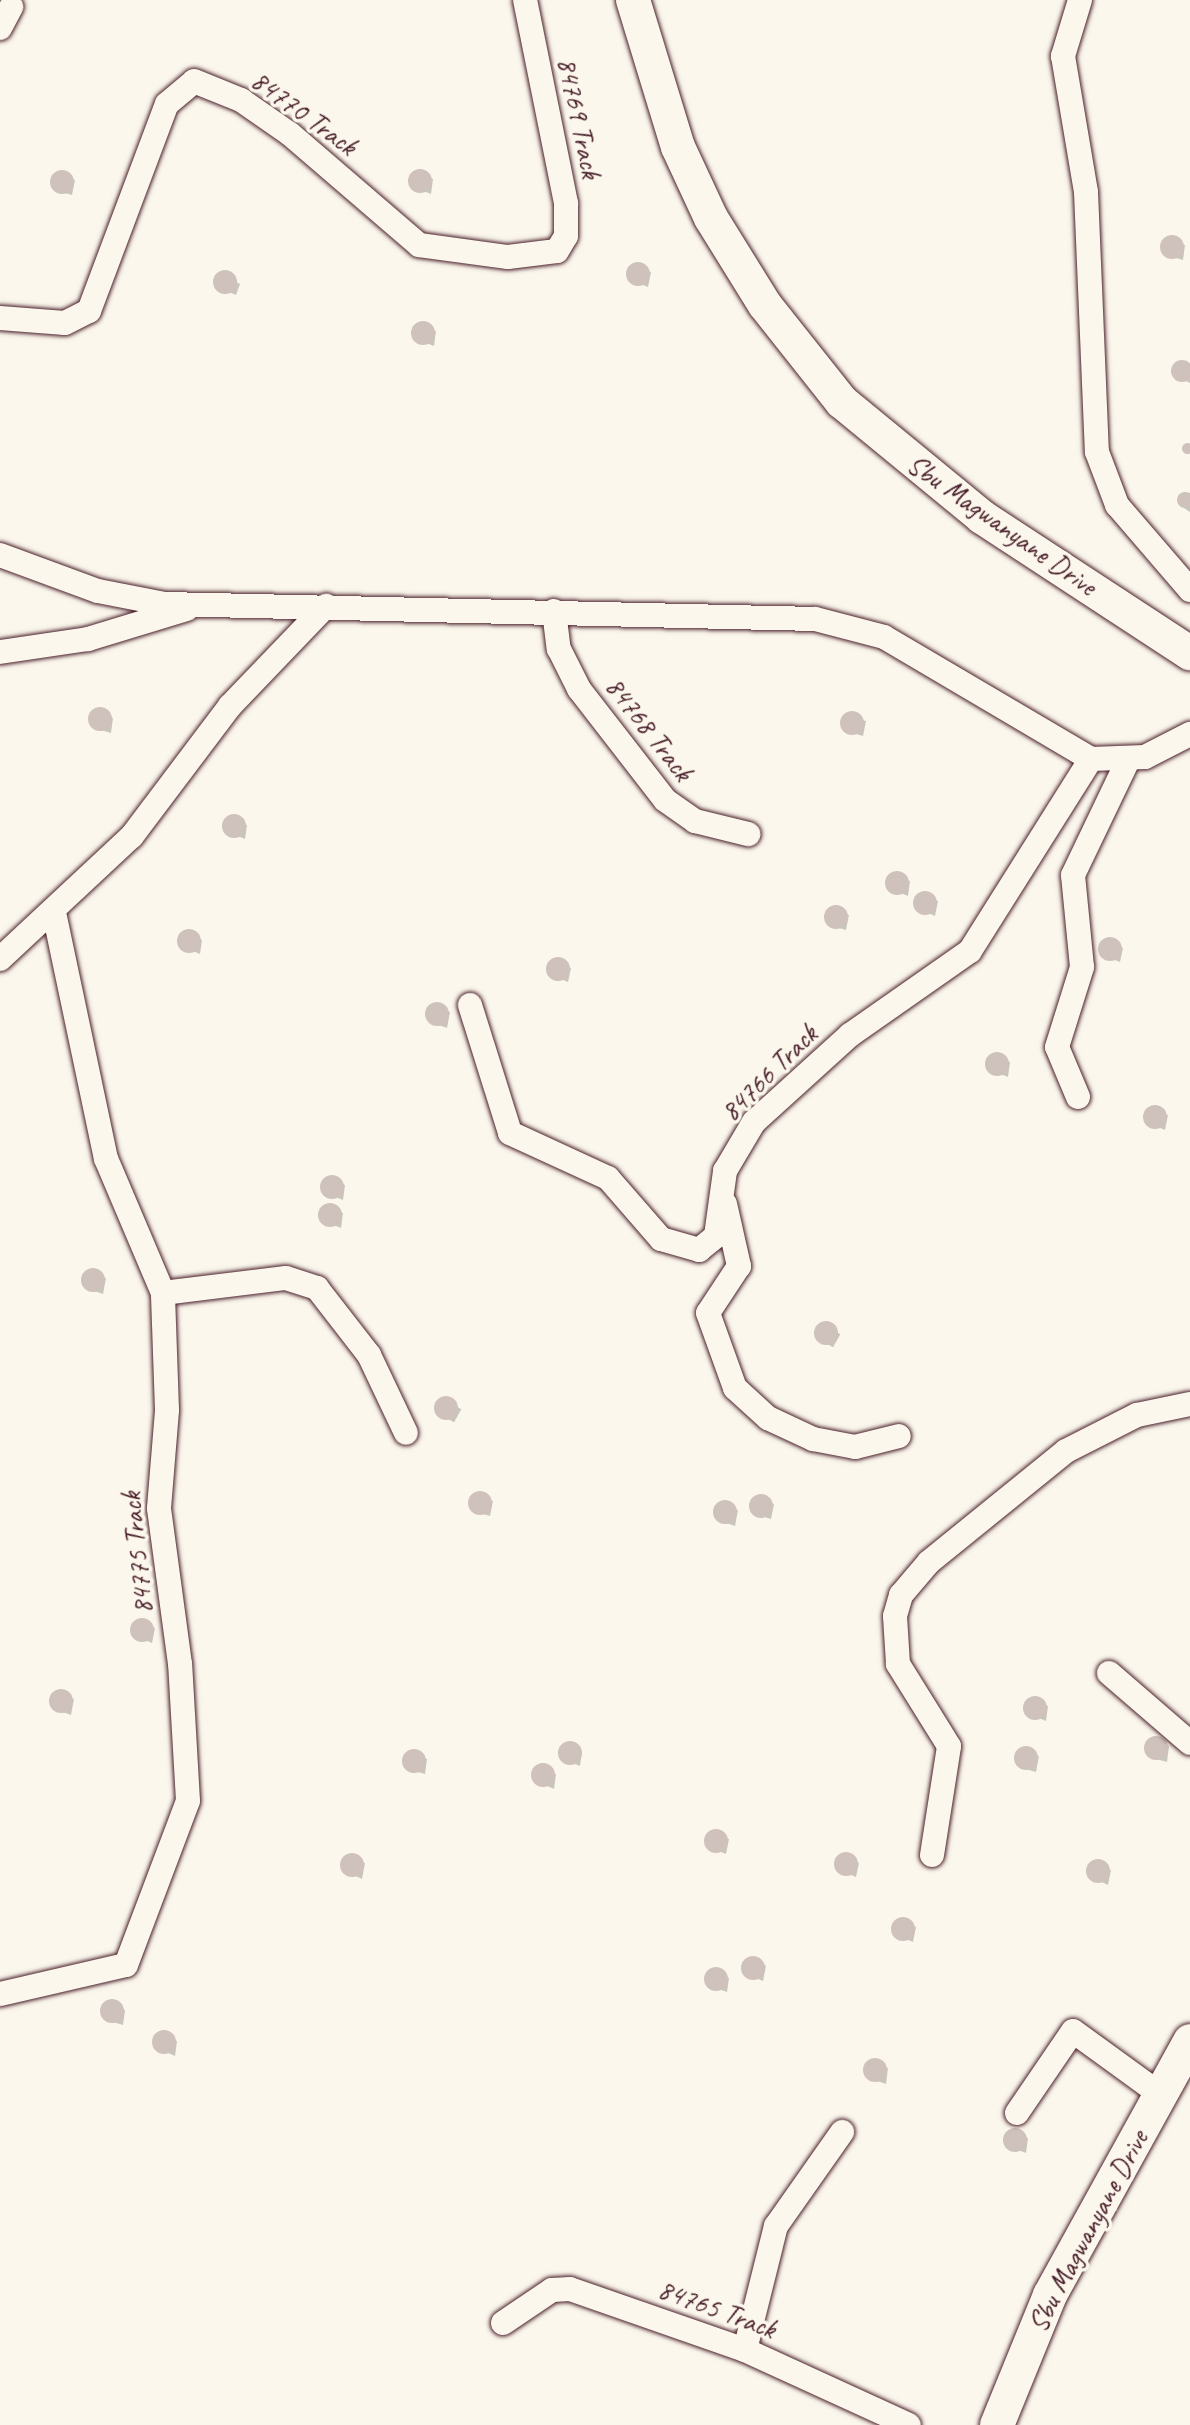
<!DOCTYPE html>
<style>
body{margin:0}
#map{position:relative;width:1190px;height:2425px;overflow:hidden;background:#fbf7ec;font-family:Caveat,sans-serif}
div>[style]{position:absolute}
.shadow>*{inset:0;background:#0003;transform-origin:0 0}
.building>*{inset:0;background:#cfc2bc}
.round{border-radius:50%}
.roads{filter:drop-shadow(0 0 2px #4a1f2b) drop-shadow(0 0 2px #4a1f2b)}
.street>*{height:24px;margin:-12px;padding:0 12px;transform-origin:12px;border-radius:12px;background:#fbf7ec}
.secondary>*{height:34px;margin:-17px;padding:0 17px;transform-origin:17px;border-radius:17px;background:#fbf7ec}
span{translate:-50% -50%;white-space:nowrap;text-align:center;line-height:1.15;-webkit-text-stroke:7px #fbf7ec;paint-order:stroke}
.street-label{font-size:28px;color:#4a1f2b}
</style>
<div id="map">
<div class="shadow">
<i style="clip-path:polygon(414px 173px,433px 179px,431px 194px,411px 186px)"></i>
<i style="clip-path:polygon(55px 175px,75px 180px,72px 195px,55px 190px)"></i>
<i style="clip-path:polygon(1166px 239px,1185px 245px,1183px 260px,1166px 255px)"></i>
<i style="clip-path:polygon(631px 267px,651px 272px,648px 287px,629px 279px)"></i>
<i style="clip-path:polygon(221px 273px,240px 284px,236px 295px,216px 287px)"></i>
<i style="clip-path:polygon(416px 326px,436px 331px,434px 346px,414px 338px)"></i>
<i style="clip-path:polygon(1178px 363px,1190px 364px,1190px 383px,1176px 376px)"></i>
<i style="clip-path:polygon(1184px 492px,1190px 493px,1190px 512px,1184px 508px)"></i>
<i style="clip-path:polygon(94px 712px,113px 718px,111px 733px,94px 728px)"></i>
<i style="clip-path:polygon(846px 716px,866px 721px,863px 736px,846px 731px)"></i>
<i style="clip-path:polygon(227px 819px,247px 825px,245px 839px,225px 831px)"></i>
<i style="clip-path:polygon(891px 876px,910px 881px,908px 896px,888px 888px)"></i>
<i style="clip-path:polygon(918px 896px,938px 901px,935px 916px,916px 908px)"></i>
<i style="clip-path:polygon(829px 910px,849px 915px,846px 930px,829px 925px)"></i>
<i style="clip-path:polygon(183px 934px,202px 940px,200px 954px,180px 946px)"></i>
<i style="clip-path:polygon(1103px 942px,1123px 948px,1120px 962px,1101px 955px)"></i>
<i style="clip-path:polygon(551px 962px,571px 968px,568px 982px,549px 974px)"></i>
<i style="clip-path:polygon(430px 1007px,450px 1012px,447px 1028px,430px 1022px)"></i>
<i style="clip-path:polygon(990px 1057px,1010px 1062px,1008px 1077px,988px 1069px)"></i>
<i style="clip-path:polygon(1148px 1110px,1168px 1115px,1165px 1130px,1146px 1122px)"></i>
<i style="clip-path:polygon(326px 1180px,345px 1185px,343px 1200px,323px 1192px)"></i>
<i style="clip-path:polygon(324px 1208px,343px 1213px,341px 1228px,321px 1220px)"></i>
<i style="clip-path:polygon(86px 1273px,106px 1278px,103px 1294px,86px 1288px)"></i>
<i style="left:822px;top:1324px;width:21px;height:15px;rotate:29deg"></i>
<i style="left:443px;top:1399px;width:21px;height:15px;rotate:29deg"></i>
<i style="clip-path:polygon(473px 1496px,493px 1501px,490px 1516px,473px 1511px)"></i>
<i style="clip-path:polygon(754px 1499px,774px 1504px,771px 1519px,754px 1514px)"></i>
<i style="clip-path:polygon(718px 1505px,738px 1510px,735px 1526px,718px 1520px)"></i>
<i style="clip-path:polygon(135px 1622px,155px 1628px,152px 1643px,133px 1635px)"></i>
<i style="clip-path:polygon(54px 1694px,74px 1699px,71px 1715px,54px 1709px)"></i>
<i style="clip-path:polygon(1029px 1700px,1048px 1706px,1046px 1721px,1026px 1713px)"></i>
<i style="clip-path:polygon(1149px 1741px,1169px 1746px,1167px 1762px,1149px 1757px)"></i>
<i style="clip-path:polygon(563px 1746px,582px 1751px,580px 1766px,560px 1758px)"></i>
<i style="clip-path:polygon(1020px 1751px,1039px 1756px,1036px 1772px,1019px 1767px)"></i>
<i style="clip-path:polygon(408px 1754px,427px 1759px,425px 1774px,408px 1769px)"></i>
<i style="clip-path:polygon(537px 1768px,556px 1774px,554px 1789px,534px 1780px)"></i>
<i style="clip-path:polygon(709px 1833px,729px 1839px,726px 1854px,707px 1846px)"></i>
<i style="clip-path:polygon(839px 1857px,859px 1863px,856px 1877px,837px 1869px)"></i>
<i style="clip-path:polygon(345px 1858px,365px 1863px,362px 1879px,343px 1870px)"></i>
<i style="clip-path:polygon(1091px 1864px,1111px 1870px,1108px 1885px,1089px 1876px)"></i>
<i style="clip-path:polygon(896px 1922px,916px 1927px,913px 1942px,894px 1934px)"></i>
<i style="clip-path:polygon(749px 1959px,766px 1966px,763px 1981px,744px 1973px)"></i>
<i style="clip-path:polygon(710px 1972px,729px 1978px,727px 1992px,707px 1985px)"></i>
<i style="clip-path:polygon(106px 2004px,125px 2010px,123px 2025px,106px 2020px)"></i>
<i style="clip-path:polygon(158px 2035px,177px 2041px,175px 2056px,155px 2047px)"></i>
<i style="clip-path:polygon(869px 2063px,888px 2068px,886px 2084px,869px 2078px)"></i>
<i style="clip-path:polygon(1009px 2133px,1028px 2138px,1026px 2153px,1006px 2145px)"></i>
</div>
<div class="building">
<i class="round" style="left:408px;top:169px;width:24px;height:24px"></i>
<i class="round" style="left:50px;top:170px;width:24px;height:24px"></i>
<i class="round" style="left:1160px;top:235px;width:24px;height:24px"></i>
<i class="round" style="left:626px;top:262px;width:24px;height:24px"></i>
<i class="round" style="left:213px;top:270px;width:24px;height:24px"></i>
<i class="round" style="left:411px;top:321px;width:24px;height:24px"></i>
<i class="round" style="left:1171px;top:360px;width:22px;height:22px"></i>
<i class="round" style="left:1181.5px;top:442.5px;width:11px;height:11px"></i>
<i class="round" style="left:1177px;top:492px;width:16px;height:16px"></i>
<i class="round" style="left:88px;top:707px;width:24px;height:24px"></i>
<i class="round" style="left:840px;top:711px;width:24px;height:24px"></i>
<i class="round" style="left:222px;top:814px;width:24px;height:24px"></i>
<i class="round" style="left:885px;top:871px;width:24px;height:24px"></i>
<i class="round" style="left:913px;top:891px;width:24px;height:24px"></i>
<i class="round" style="left:824px;top:905px;width:24px;height:24px"></i>
<i class="round" style="left:177px;top:929px;width:24px;height:24px"></i>
<i class="round" style="left:1098px;top:937px;width:24px;height:24px"></i>
<i class="round" style="left:546px;top:957px;width:24px;height:24px"></i>
<i class="round" style="left:425px;top:1002px;width:24px;height:24px"></i>
<i class="round" style="left:985px;top:1052px;width:24px;height:24px"></i>
<i class="round" style="left:1143px;top:1105px;width:24px;height:24px"></i>
<i class="round" style="left:320px;top:1175px;width:24px;height:24px"></i>
<i class="round" style="left:318px;top:1203px;width:24px;height:24px"></i>
<i class="round" style="left:81px;top:1268px;width:24px;height:24px"></i>
<i class="round" style="left:814px;top:1321px;width:24px;height:24px"></i>
<i class="round" style="left:434px;top:1396px;width:24px;height:24px"></i>
<i class="round" style="left:468px;top:1491px;width:24px;height:24px"></i>
<i class="round" style="left:749px;top:1494px;width:24px;height:24px"></i>
<i class="round" style="left:713px;top:1500px;width:24px;height:24px"></i>
<i class="round" style="left:130px;top:1618px;width:24px;height:24px"></i>
<i class="round" style="left:49px;top:1689px;width:24px;height:24px"></i>
<i class="round" style="left:1023px;top:1696px;width:24px;height:24px"></i>
<i class="round" style="left:1144px;top:1736px;width:24px;height:24px"></i>
<i class="round" style="left:558px;top:1741px;width:24px;height:24px"></i>
<i class="round" style="left:1014px;top:1746px;width:24px;height:24px"></i>
<i class="round" style="left:402px;top:1749px;width:24px;height:24px"></i>
<i class="round" style="left:531px;top:1763px;width:24px;height:24px"></i>
<i class="round" style="left:704px;top:1829px;width:24px;height:24px"></i>
<i class="round" style="left:834px;top:1852px;width:24px;height:24px"></i>
<i class="round" style="left:340px;top:1853px;width:24px;height:24px"></i>
<i class="round" style="left:1086px;top:1859px;width:24px;height:24px"></i>
<i class="round" style="left:891px;top:1917px;width:24px;height:24px"></i>
<i class="round" style="left:741px;top:1956px;width:24px;height:24px"></i>
<i class="round" style="left:704px;top:1967px;width:24px;height:24px"></i>
<i class="round" style="left:100px;top:1999px;width:24px;height:24px"></i>
<i class="round" style="left:152px;top:2030px;width:24px;height:24px"></i>
<i class="round" style="left:863px;top:2058px;width:24px;height:24px"></i>
<i class="round" style="left:1003px;top:2128px;width:24px;height:24px"></i>
</div>
<div class="roads">
<div class="street">
<i style="left:1080px;top:0;width:59px;rotate:106.9deg"></i>
<i style="left:1063px;top:56px;width:138px;rotate:80.4deg"></i>
<i style="left:1086px;top:192px;width:260px;rotate:87.6deg"></i>
<i style="left:1097px;top:452px;width:57px;rotate:69.3deg"></i>
<i style="left:1117px;top:505px;width:112px;rotate:49.3deg"></i>
<i style="left:0;top:28px;width:24px;rotate:-62deg"></i>
<i style="left:0;top:318px;width:65px;rotate:4.4deg"></i>
<i style="left:65px;top:323px;width:27px;rotate:-27deg"></i>
<i style="left:89px;top:311px;width:221px;rotate:-69.4deg"></i>
<i style="left:167px;top:104px;width:35px;rotate:-40deg"></i>
<i style="left:194px;top:81px;width:51px;rotate:22deg"></i>
<i style="left:241px;top:100px;width:60px;rotate:34.8deg"></i>
<i style="left:290px;top:134px;width:170px;rotate:40.7deg"></i>
<i style="left:419px;top:245px;width:90px;rotate:7.7deg"></i>
<i style="left:508px;top:257px;width:49px;rotate:-7deg"></i>
<i style="left:557px;top:251px;width:17px;rotate:-59deg"></i>
<i style="left:566px;top:236px;width:33px;rotate:-90deg"></i>
<i style="left:566px;top:203px;width:207px;rotate:-101.4deg"></i>
<i style="left:0;top:555px;width:104px;rotate:20.2deg"></i>
<i style="left:98px;top:591px;width:68px;rotate:11deg"></i>
<i style="left:165px;top:604px;width:650px;rotate:1.32deg"></i>
<i style="left:815px;top:619px;width:71px;rotate:14.6deg"></i>
<i style="left:884px;top:637px;width:240px;rotate:30.5deg"></i>
<i style="left:1091px;top:759px;width:54px;rotate:-2.1deg"></i>
<i style="left:1145px;top:757px;width:51px;rotate:-27.1deg"></i>
<i style="left:554px;top:611px;width:38px;rotate:83deg"></i>
<i style="left:559px;top:649px;width:45px;rotate:63.4deg"></i>
<i style="left:579px;top:689px;width:140px;rotate:52.2deg"></i>
<i style="left:665px;top:800px;width:37px;rotate:35deg"></i>
<i style="left:695px;top:821px;width:55px;rotate:13.8deg"></i>
<i style="left:0;top:652px;width:89px;rotate:-8.4deg"></i>
<i style="left:88px;top:639px;width:103px;rotate:-16.9deg"></i>
<i style="left:0;top:959px;width:180px;rotate:-43deg"></i>
<i style="left:132px;top:836px;width:163px;rotate:-53deg"></i>
<i style="left:230px;top:706px;width:139px;rotate:-46.2deg"></i>
<i style="left:470px;top:1005px;width:134px;rotate:72.6deg"></i>
<i style="left:510px;top:1133px;width:108px;rotate:24.7deg"></i>
<i style="left:608px;top:1178px;width:81px;rotate:49deg"></i>
<i style="left:661px;top:1239px;width:40px;rotate:16deg"></i>
<i style="left:699px;top:1250px;width:22px;rotate:-39deg"></i>
<i style="left:716px;top:1236px;width:66px;rotate:-82.1deg"></i>
<i style="left:725px;top:1171px;width:57px;rotate:-59.4deg"></i>
<i style="left:754px;top:1122px;width:130px;rotate:-42.2deg"></i>
<i style="left:850px;top:1035px;width:146px;rotate:-35deg"></i>
<i style="left:970px;top:951px;width:227px;rotate:-57.8deg"></i>
<i style="left:1078px;top:1097px;width:54px;rotate:-112.8deg"></i>
<i style="left:1057px;top:1047px;width:84px;rotate:-72.6deg"></i>
<i style="left:1082px;top:967px;width:92px;rotate:-95.6deg"></i>
<i style="left:1073px;top:875px;width:127px;rotate:-64.4deg"></i>
<i style="left:725px;top:1204px;width:64px;rotate:77.3deg"></i>
<i style="left:739px;top:1266px;width:56px;rotate:123.4deg"></i>
<i style="left:708px;top:1313px;width:80px;rotate:70.2deg"></i>
<i style="left:735px;top:1388px;width:45px;rotate:42.3deg"></i>
<i style="left:768px;top:1418px;width:50px;rotate:25deg"></i>
<i style="left:813px;top:1439px;width:43px;rotate:10.8deg"></i>
<i style="left:855px;top:1447px;width:45px;rotate:-14deg"></i>
<i style="left:163px;top:1293px;width:124px;rotate:-7deg"></i>
<i style="left:286px;top:1278px;width:33px;rotate:18deg"></i>
<i style="left:317px;top:1288px;width:85px;rotate:52.2deg"></i>
<i style="left:369px;top:1355px;width:86px;rotate:64.6deg"></i>
<i style="left:1109px;top:1673px;width:107px;rotate:40.8deg"></i>
<i style="left:932px;top:1855px;width:110px;rotate:-81.1deg"></i>
<i style="left:949px;top:1746px;width:97px;rotate:-121.9deg"></i>
<i style="left:898px;top:1664px;width:48px;rotate:-93.6deg"></i>
<i style="left:895px;top:1616px;width:22px;rotate:-74deg"></i>
<i style="left:901px;top:1595px;width:43px;rotate:-49.7deg"></i>
<i style="left:929px;top:1562px;width:176px;rotate:-39deg"></i>
<i style="left:1066px;top:1451px;width:80px;rotate:-26.9deg"></i>
<i style="left:1137px;top:1415px;width:54px;rotate:-11.7deg"></i>
<i style="left:0;top:1994px;width:129px;rotate:-13deg"></i>
<i style="left:126px;top:1965px;width:175px;rotate:-69.3deg"></i>
<i style="left:188px;top:1801px;width:137px;rotate:-93.3deg"></i>
<i style="left:180px;top:1664px;width:157px;rotate:-97.7deg"></i>
<i style="left:159px;top:1508px;width:98px;rotate:-85.3deg"></i>
<i style="left:167px;top:1410px;width:117px;rotate:-92deg"></i>
<i style="left:163px;top:1293px;width:146px;rotate:-113deg"></i>
<i style="left:106px;top:1159px;width:251px;rotate:-101.9deg"></i>
<i style="left:1017px;top:2113px;width:99px;rotate:-55.7deg"></i>
<i style="left:1073px;top:2031px;width:109px;rotate:36deg"></i>
<i style="left:503px;top:2323px;width:59px;rotate:-34deg"></i>
<i style="left:552px;top:2290px;width:18px;rotate:-3deg"></i>
<i style="left:570px;top:2289px;width:185px;rotate:19.2deg"></i>
<i style="left:745px;top:2350px;width:180px;rotate:24.6deg"></i>
<i style="left:745px;top:2350px;width:128px;rotate:-76deg"></i>
<i style="left:776px;top:2226px;width:115px;rotate:-54.9deg"></i>
</div>
<div class="secondary">
<i style="left:633px;top:0;width:154px;rotate:73deg"></i>
<i style="left:678px;top:147px;width:78px;rotate:65.1deg"></i>
<i style="left:711px;top:218px;width:102px;rotate:58.2deg"></i>
<i style="left:765px;top:305px;width:124px;rotate:51.6deg"></i>
<i style="left:842px;top:402px;width:181px;rotate:39.4deg"></i>
<i style="left:982px;top:517px;width:249px;rotate:33.2deg"></i>
<i style="left:997px;top:2425px;width:140px;rotate:-67.8deg"></i>
<i style="left:1050px;top:2295px;width:290px;rotate:-61.1deg"></i>
</div>
</div>
<div class="street-label">
<span style="left:304px;top:113px;rotate:36deg">84770 Track</span>
<span style="left:579px;top:118px;rotate:78deg">84769 Track</span>
<span style="left:1002px;top:525px;rotate:35deg">Sbu Magwanyane Drive</span>
<span style="left:649px;top:729px;rotate:52deg">84768 Track</span>
<span style="left:769px;top:1073px;rotate:-45deg">84766 Track</span>
<span style="left:137px;top:1553px;rotate:-96deg">84775 Track</span>
<span style="left:1088px;top:2231px;rotate:-62deg">Sbu Magwanyane Drive</span>
<span style="left:717px;top:2309px;rotate:20deg">84765 Track</span>
</div>
</div>
